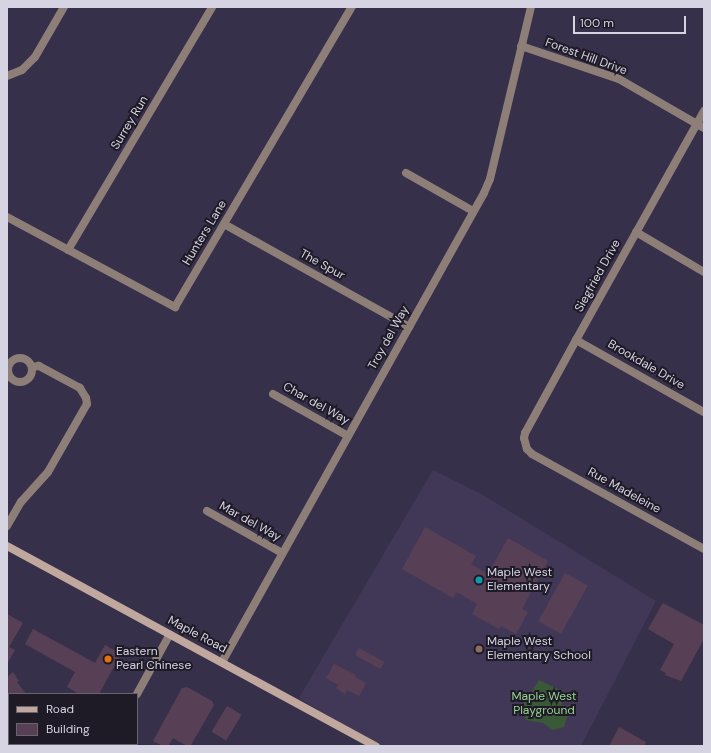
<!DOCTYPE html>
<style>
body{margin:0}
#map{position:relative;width:711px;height:753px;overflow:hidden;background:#37304a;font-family:"DM Sans",sans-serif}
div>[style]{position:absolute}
.built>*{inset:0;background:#413858}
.green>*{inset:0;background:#3a5937}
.building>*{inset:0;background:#574056;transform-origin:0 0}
.street>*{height:8px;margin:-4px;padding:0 4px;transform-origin:4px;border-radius:4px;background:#8e7e78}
.street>.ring{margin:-4px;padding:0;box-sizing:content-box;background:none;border:8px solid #8e7e78;border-radius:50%}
.secondary>*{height:8px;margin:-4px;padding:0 4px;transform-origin:4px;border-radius:4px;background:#c0a89e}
.dots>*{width:11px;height:11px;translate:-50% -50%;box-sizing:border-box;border:2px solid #1e1a26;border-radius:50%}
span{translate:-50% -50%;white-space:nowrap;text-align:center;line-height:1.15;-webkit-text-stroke:4px #1e1a26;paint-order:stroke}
.street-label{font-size:12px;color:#d6d3e3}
.poi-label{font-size:12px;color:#d6d3e3}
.left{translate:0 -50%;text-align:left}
.park-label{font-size:12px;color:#98d292}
.frame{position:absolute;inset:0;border:8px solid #d6d3e3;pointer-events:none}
.legend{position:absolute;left:8px;top:693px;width:130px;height:52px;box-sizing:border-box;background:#1e1a26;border:1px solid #686472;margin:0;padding:5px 7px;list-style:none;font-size:12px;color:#d6d3e3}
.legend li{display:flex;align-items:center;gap:8px;height:20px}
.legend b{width:20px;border:1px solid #686472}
.scale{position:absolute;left:573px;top:16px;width:113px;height:18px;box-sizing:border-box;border:2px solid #d6d3e3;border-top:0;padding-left:5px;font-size:12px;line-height:14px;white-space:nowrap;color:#d6d3e3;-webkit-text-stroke:3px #1e1a26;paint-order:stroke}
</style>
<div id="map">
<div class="built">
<i style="clip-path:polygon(433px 470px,483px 495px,656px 601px,581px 746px,378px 746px,299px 698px)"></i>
</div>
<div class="green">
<i style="clip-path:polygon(539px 680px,566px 693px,561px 705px,570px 707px,564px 727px,553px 730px,543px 723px,526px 720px,522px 706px)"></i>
</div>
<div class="building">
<i style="clip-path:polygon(425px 527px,476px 556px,471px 564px,488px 574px,508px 538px,548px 561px,522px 609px,528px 612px,516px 634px,501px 626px,499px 629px,472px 614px,477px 604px,457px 592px,453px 598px,402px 569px)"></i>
<i style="left:565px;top:573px;width:26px;height:55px;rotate:29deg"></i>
<i style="clip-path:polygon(663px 603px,704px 625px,704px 639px,681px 681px,665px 675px,666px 673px,660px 670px,674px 644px,648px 629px)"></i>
<i style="clip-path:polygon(7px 614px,23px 623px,9px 647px,15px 650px,7px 664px)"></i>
<i style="clip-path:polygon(33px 629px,95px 663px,105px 645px,121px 654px,99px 694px,79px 694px,67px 687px,75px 672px,25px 644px)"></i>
<i style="left:359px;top:648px;width:29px;height:8px;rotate:29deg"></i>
<i style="clip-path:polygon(334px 664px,356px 675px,355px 677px,366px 683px,359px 696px,347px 690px,345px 694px,336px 688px,338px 685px,326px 678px)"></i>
<i style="clip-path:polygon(13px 672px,19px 681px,17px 682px,26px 694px,7px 694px,7px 677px)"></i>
<i style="clip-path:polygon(187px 687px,212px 701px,214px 705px,191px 745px,187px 746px,173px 738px,168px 746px,163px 746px,153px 741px,182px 688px)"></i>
<i style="left:227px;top:706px;width:17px;height:30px;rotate:31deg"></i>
<i style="clip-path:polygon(619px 727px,646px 742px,644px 746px,609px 746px)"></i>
</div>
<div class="street">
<i style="left:521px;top:46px;width:103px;rotate:18.6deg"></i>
<i style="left:619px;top:79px;width:98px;rotate:30deg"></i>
<i style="left:7px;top:76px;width:16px;rotate:-22deg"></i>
<i style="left:22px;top:70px;width:18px;rotate:-45deg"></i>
<i style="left:35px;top:57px;width:58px;rotate:-59.9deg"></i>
<i style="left:704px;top:111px;width:262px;rotate:119.2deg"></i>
<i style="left:576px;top:340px;width:106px;rotate:118.7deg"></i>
<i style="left:525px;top:433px;width:5px;rotate:101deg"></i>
<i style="left:524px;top:438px;width:11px;rotate:75deg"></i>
<i style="left:527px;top:449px;width:7px;rotate:45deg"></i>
<i style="left:532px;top:454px;width:196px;rotate:28.9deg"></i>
<i style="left:406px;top:173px;width:77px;rotate:29.6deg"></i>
<i style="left:7px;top:217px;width:191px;rotate:28.2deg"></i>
<i style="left:175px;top:307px;width:348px;rotate:-59.5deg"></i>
<i style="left:224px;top:224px;width:212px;rotate:29.1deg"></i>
<i style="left:636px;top:232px;width:79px;rotate:30.5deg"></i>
<i style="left:68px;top:250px;width:282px;rotate:-59.3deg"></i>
<i style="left:576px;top:340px;width:147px;rotate:29.4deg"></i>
<i class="ring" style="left:8px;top:358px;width:16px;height:16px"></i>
<i style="left:273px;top:394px;width:86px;rotate:29.2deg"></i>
<i style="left:207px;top:511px;width:86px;rotate:29.2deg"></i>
<i style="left:7px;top:526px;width:28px;rotate:-60deg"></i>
<i style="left:21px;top:502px;width:40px;rotate:-48deg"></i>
<i style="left:48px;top:472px;width:78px;rotate:-60.2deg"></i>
<i style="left:87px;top:404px;width:6px;rotate:-99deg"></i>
<i style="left:86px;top:398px;width:12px;rotate:-121deg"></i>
<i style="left:80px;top:388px;width:47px;rotate:-151.8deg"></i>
<i style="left:39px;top:366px;width:7px;rotate:172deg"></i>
<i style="left:222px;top:662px;width:537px;rotate:-60.81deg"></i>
<i style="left:484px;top:193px;width:15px;rotate:-67deg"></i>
<i style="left:490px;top:179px;width:177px;rotate:-76.6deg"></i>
<i style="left:137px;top:694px;width:68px;rotate:-61.2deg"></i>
<i style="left:108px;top:746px;width:2px;rotate:-63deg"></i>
</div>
<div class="secondary">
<i style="left:7px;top:546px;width:420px;rotate:28.5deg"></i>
</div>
<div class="dots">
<i style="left:479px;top:580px;background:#0f9aa8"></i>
<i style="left:479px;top:649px;background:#8d6e63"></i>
<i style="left:108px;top:659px;background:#e8710a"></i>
</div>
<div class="street-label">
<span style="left:586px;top:57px;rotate:20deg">Forest Hill Drive</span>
<span style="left:130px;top:123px;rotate:-59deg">Surrey Run</span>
<span style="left:205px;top:233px;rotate:-59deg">Hunters Lane</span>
<span style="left:322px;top:265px;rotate:29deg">The Spur</span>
<span style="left:598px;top:276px;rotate:-61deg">Siegfried Drive</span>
<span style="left:389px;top:338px;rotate:-61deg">Troy del Way</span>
<span style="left:646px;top:365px;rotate:30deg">Brookdale Drive</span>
<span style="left:316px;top:404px;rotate:29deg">Char del Way</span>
<span style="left:624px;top:491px;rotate:29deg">Rue Madeleine</span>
<span style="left:250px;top:522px;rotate:29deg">Mar del Way</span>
<span style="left:197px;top:635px;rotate:28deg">Maple Road</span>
</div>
<div class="poi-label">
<span class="left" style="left:487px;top:580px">Maple West<br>Elementary</span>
<span class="left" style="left:487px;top:649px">Maple West<br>Elementary School</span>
<span class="left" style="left:116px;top:659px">Eastern<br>Pearl Chinese</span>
</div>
<div class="park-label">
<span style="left:544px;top:704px">Maple West<br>Playground</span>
</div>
<div class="frame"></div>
<ul class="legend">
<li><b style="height:5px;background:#c0a89e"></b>Road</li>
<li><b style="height:11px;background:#574056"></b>Building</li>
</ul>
<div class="scale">100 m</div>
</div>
